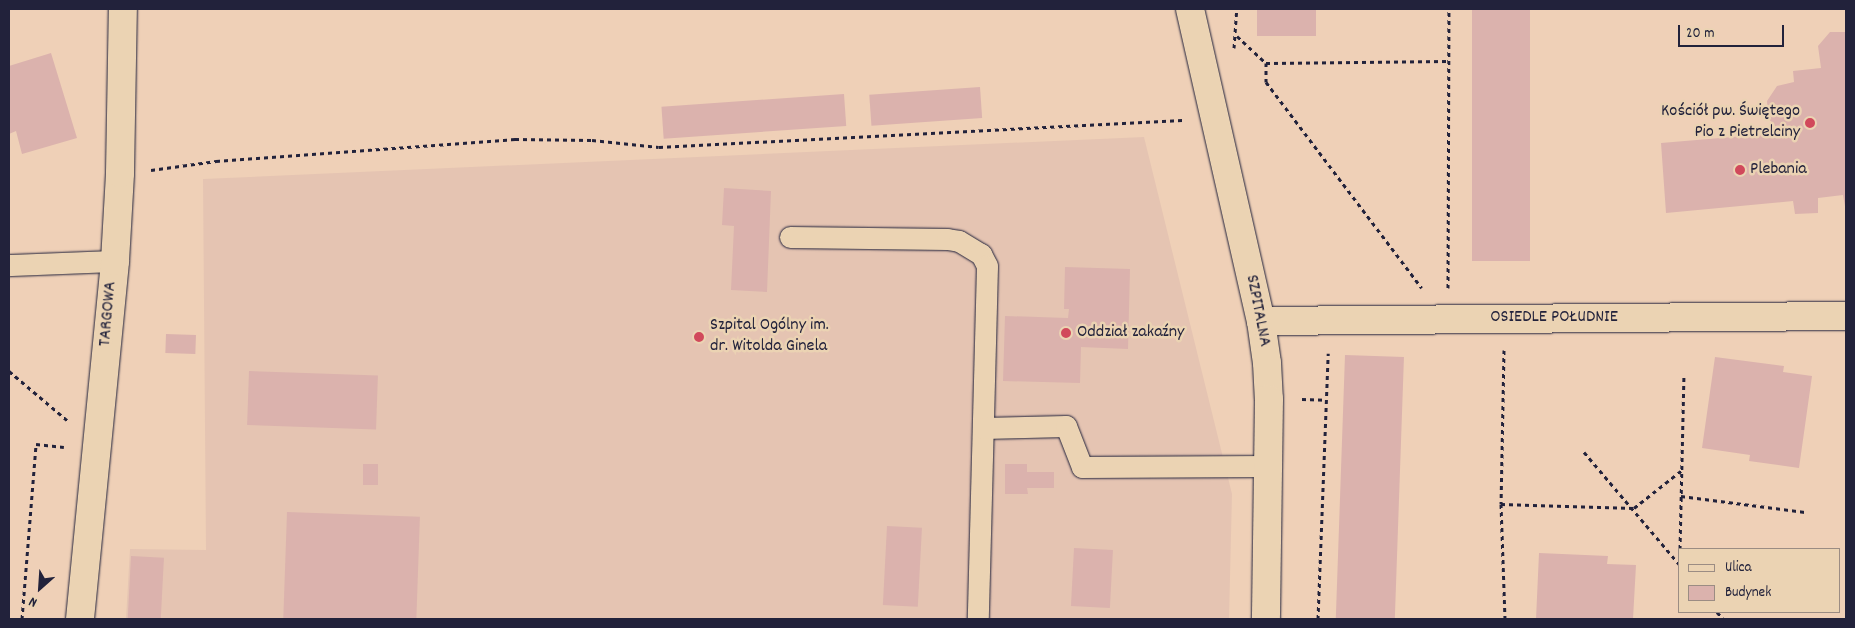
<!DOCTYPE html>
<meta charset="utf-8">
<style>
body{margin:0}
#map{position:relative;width:1855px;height:628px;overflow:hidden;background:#efd0b7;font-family:Dekko,sans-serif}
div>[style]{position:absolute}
.built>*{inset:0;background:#e5c4b2}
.building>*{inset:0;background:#dbb2ad;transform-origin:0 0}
.path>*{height:3px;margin-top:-1.5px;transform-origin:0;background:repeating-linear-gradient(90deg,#22223b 0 4px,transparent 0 8px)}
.roads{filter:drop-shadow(0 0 1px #22223b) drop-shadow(0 0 1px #22223b)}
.lane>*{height:21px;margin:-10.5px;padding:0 10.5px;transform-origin:10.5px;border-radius:10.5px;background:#ebd3b3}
.street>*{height:28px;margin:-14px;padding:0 14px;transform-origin:14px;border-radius:14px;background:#ebd3b3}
.dots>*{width:14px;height:14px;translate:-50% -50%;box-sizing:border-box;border:2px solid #ebd3b3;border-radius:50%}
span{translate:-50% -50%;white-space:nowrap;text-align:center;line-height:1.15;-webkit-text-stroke:5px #ebd3b3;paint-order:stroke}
.poi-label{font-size:18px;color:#22223b}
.right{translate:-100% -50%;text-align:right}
.left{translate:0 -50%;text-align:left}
.street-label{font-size:18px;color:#22223b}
.frame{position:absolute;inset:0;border:10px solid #22223b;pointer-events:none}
.legend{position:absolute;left:1678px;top:548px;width:162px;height:65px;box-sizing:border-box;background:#ebd3b3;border:1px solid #9b8c83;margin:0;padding:6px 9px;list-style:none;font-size:15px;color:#22223b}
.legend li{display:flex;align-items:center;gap:10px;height:25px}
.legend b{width:25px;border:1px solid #9b8c83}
.north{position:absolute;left:15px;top:563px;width:50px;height:50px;-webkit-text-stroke:4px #ebd3b3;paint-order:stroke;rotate:206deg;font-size:14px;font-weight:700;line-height:20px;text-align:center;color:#22223b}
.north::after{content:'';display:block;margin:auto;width:18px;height:22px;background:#22223b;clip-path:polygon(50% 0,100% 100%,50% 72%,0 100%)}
.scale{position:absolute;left:1678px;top:25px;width:106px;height:22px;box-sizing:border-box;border:2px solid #22223b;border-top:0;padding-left:6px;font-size:15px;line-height:18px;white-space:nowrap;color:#22223b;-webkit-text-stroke:4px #ebd3b3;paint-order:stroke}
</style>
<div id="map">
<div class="built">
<i style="clip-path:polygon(1144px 137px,1232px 494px,1229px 619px,126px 619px,130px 549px,206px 550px,203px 179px)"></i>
</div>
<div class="building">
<i style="left:1257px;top:9px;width:59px;height:27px"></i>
<i style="left:1472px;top:9px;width:58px;height:252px"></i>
<i style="clip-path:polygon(1830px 32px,1846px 32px,1846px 212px,1843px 195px,1818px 198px,1818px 213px,1795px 214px,1793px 201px,1666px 213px,1661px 143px,1781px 133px,1768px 118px,1767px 101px,1777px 86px,1794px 82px,1793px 71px,1821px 68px,1818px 46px)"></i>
<i style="clip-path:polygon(51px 53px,77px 138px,22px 154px,16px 131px,9px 134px,9px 66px)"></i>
<i style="left:980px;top:87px;width:31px;height:111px;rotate:86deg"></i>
<i style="left:844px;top:94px;width:32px;height:183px;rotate:86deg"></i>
<i style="clip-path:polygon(724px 188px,771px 191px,767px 292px,731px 290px,734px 226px,722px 225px)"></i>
<i style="clip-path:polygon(1065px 267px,1130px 269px,1128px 349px,1081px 347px,1080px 383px,1003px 381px,1005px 316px,1068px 318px,1069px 309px,1064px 309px)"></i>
<i style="left:166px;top:334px;width:30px;height:19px;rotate:2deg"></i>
<i style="left:1345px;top:355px;width:59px;height:264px;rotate:2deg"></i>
<i style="clip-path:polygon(1715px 357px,1784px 366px,1783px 372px,1812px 376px,1799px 468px,1749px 461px,1750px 455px,1702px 448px)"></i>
<i style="left:249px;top:371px;width:129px;height:54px;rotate:2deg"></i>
<i style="left:363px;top:464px;width:15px;height:21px"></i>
<i style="clip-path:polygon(1005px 464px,1027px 464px,1027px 472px,1054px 472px,1054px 488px,1027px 488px,1028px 494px,1005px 494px)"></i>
<i style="left:287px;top:512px;width:133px;height:107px;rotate:2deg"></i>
<i style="left:887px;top:526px;width:35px;height:79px;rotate:3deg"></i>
<i style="left:1074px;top:548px;width:39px;height:58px;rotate:3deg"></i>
<i style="clip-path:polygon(1539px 553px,1608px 556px,1607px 564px,1636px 565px,1633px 619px,1536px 619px)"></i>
<i style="left:131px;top:556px;width:33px;height:63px;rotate:3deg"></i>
</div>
<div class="path">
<i style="left:1237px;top:36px;width:40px;rotate:43deg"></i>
<i style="left:1266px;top:63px;width:182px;rotate:-0.6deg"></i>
<i style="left:1234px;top:48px;width:39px;rotate:-86deg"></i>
<i style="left:1266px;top:63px;width:19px;rotate:90deg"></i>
<i style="left:1266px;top:82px;width:258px;rotate:52.9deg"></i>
<i style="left:151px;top:170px;width:66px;rotate:-7.9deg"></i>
<i style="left:216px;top:161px;width:300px;rotate:-4.2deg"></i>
<i style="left:515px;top:139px;width:77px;rotate:0.7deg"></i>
<i style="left:592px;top:140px;width:67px;rotate:6deg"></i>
<i style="left:659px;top:147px;width:524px;rotate:-2.96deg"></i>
<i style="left:1448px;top:288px;width:279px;rotate:-89.8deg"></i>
<i style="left:1504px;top:350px;width:154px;rotate:91.1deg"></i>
<i style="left:1501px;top:504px;width:115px;rotate:88deg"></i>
<i style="left:9px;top:371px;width:76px;rotate:40.2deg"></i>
<i style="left:1302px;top:399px;width:24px;rotate:2deg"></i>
<i style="left:1584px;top:452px;width:147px;rotate:49.7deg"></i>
<i style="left:1681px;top:496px;width:125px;rotate:7.4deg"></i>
<i style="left:1501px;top:504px;width:133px;rotate:1.7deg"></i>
<i style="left:1634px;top:508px;width:61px;rotate:-38.4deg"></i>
<i style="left:1680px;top:549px;width:175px;rotate:-88.7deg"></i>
<i style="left:1717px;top:612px;width:9px;rotate:49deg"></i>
<i style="left:22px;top:619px;width:176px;rotate:-85.4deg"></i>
<i style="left:36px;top:444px;width:28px;rotate:6deg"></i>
<i style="left:1318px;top:619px;width:266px;rotate:-87.8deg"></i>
</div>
<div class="roads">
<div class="lane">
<i style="left:790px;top:237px;width:157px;rotate:0.7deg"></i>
<i style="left:947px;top:239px;width:12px;rotate:9deg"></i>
<i style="left:959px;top:241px;width:26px;rotate:31deg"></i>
<i style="left:981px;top:254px;width:13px;rotate:63deg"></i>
<i style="left:987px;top:266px;width:353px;rotate:91.5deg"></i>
<i style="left:9px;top:265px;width:106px;rotate:-2.2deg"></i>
<i style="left:983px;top:428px;width:83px;rotate:-1.4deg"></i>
<i style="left:1066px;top:426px;width:44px;rotate:68.7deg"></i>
<i style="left:1082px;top:467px;width:186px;rotate:-0.3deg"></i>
</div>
<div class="street">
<i style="left:1190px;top:9px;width:320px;rotate:77.2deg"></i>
<i style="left:1261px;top:321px;width:42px;rotate:81.9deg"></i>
<i style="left:1267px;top:363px;width:36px;rotate:87deg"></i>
<i style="left:1269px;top:399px;width:220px;rotate:90.8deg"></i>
<i style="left:1261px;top:321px;width:585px;rotate:-0.49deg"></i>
<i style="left:80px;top:619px;width:360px;rotate:-84.4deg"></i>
<i style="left:115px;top:261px;width:88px;rotate:-86.7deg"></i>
<i style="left:120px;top:173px;width:164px;rotate:-89deg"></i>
</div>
</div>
<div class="dots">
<i style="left:1810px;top:123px;background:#d1495b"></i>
<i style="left:1740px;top:170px;background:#d1495b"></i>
<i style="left:1066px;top:333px;background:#d1495b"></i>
<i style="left:699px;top:337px;background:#d1495b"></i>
</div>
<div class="poi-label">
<span class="right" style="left:1800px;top:123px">Kościół pw. Świętego<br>Pio z Pietrelciny</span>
<span class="left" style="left:1750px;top:170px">Plebania</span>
<span class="left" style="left:710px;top:337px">Szpital Ogólny im.<br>dr. Witolda Ginela</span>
<span class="left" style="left:1077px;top:333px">Oddział zakaźny</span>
</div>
<div class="street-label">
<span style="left:1257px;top:311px;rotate:79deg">SZPITALNA</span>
<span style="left:109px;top:314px;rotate:-85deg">TARGOWA</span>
<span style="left:1554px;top:318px">OSIEDLE POŁUDNIE</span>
</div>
<div class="frame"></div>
<ul class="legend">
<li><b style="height:6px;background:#ebd3b3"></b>Ulica</li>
<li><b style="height:14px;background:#dbb2ad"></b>Budynek</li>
</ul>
<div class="north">N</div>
<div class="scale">20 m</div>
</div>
